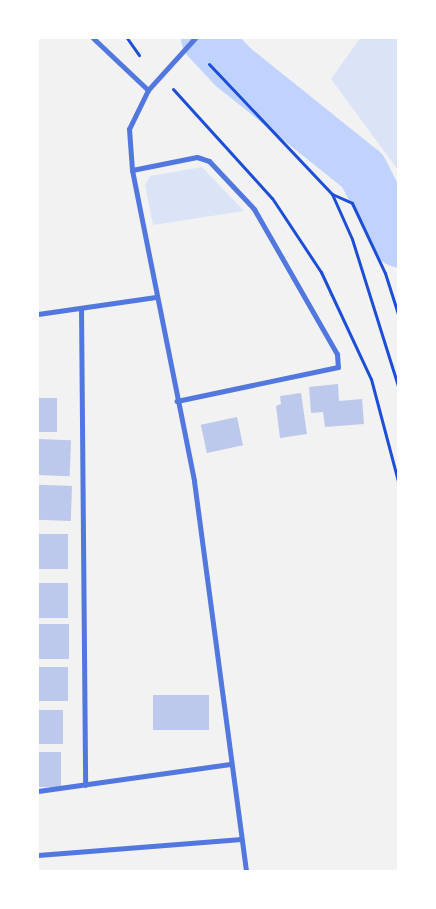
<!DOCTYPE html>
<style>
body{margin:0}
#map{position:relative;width:436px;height:909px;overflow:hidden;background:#f2f2f2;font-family:"Space Grotesk",sans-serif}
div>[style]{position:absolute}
.green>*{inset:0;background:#dbe4f7}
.river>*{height:51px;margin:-25.5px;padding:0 25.5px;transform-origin:25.5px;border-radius:25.5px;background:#bfd3fe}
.building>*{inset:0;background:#bdc9ec;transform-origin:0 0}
.path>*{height:3px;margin:-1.5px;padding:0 1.5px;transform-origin:1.5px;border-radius:1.5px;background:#1d4ed8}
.minor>*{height:5px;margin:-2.5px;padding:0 2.5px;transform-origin:2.5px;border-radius:2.5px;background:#5277de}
span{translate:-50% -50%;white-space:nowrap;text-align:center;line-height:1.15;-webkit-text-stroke:4px #fff;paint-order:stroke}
.frame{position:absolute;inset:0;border:39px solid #fff;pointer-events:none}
</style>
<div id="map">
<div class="green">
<i style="clip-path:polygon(360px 38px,398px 38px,398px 170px,331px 79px)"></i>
<i style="clip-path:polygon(202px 167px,244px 211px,153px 225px,145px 185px,150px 176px)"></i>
</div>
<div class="river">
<i style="left:206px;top:38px;width:38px;rotate:47deg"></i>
<i style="left:232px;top:66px;width:166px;rotate:38.7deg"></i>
<i style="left:362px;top:170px;width:80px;rotate:63.1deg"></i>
</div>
<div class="building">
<i style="clip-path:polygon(338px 384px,339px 401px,362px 399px,364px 424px,325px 427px,323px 412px,311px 413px,309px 387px)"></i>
<i style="clip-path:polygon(301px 393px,307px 434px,280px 438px,276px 406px,281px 404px,280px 396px)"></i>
<i style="left:38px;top:398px;width:19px;height:34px"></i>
<i style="left:237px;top:417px;width:29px;height:37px;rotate:78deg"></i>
<i style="left:38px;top:439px;width:33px;height:36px;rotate:2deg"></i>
<i style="left:72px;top:486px;width:35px;height:34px;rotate:92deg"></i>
<i style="left:38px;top:534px;width:30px;height:35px"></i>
<i style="left:38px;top:583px;width:30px;height:35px"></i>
<i style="left:38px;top:624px;width:31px;height:35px"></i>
<i style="left:38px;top:667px;width:30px;height:34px"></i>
<i style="left:209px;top:695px;width:35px;height:56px;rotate:90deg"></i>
<i style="left:38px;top:710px;width:25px;height:34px"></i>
<i style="left:38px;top:752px;width:23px;height:35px"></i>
</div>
<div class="path">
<i style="left:127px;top:38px;width:21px;rotate:55deg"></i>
<i style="left:209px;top:64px;width:179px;rotate:46.6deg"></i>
<i style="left:332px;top:194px;width:22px;rotate:24deg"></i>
<i style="left:352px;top:203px;width:77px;rotate:64.8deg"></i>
<i style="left:385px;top:273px;width:43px;rotate:72.4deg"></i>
<i style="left:173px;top:89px;width:147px;rotate:47.8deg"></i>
<i style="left:272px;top:198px;width:89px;rotate:56.5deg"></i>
<i style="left:321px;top:272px;width:118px;rotate:65deg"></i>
<i style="left:371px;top:379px;width:106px;rotate:75.2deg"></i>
<i style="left:332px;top:194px;width:49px;rotate:66deg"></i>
<i style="left:352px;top:239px;width:154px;rotate:72.6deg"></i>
</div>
<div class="minor">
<i style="left:93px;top:38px;width:76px;rotate:43.4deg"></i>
<i style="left:195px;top:38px;width:70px;rotate:132.1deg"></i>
<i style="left:148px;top:90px;width:43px;rotate:116deg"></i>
<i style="left:129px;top:129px;width:41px;rotate:85.8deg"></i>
<i style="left:132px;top:170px;width:317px;rotate:78.7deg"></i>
<i style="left:194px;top:481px;width:394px;rotate:82.4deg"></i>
<i style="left:132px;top:170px;width:66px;rotate:-11.3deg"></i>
<i style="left:197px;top:157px;width:13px;rotate:18deg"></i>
<i style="left:209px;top:161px;width:66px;rotate:46.8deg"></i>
<i style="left:254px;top:209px;width:167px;rotate:60.2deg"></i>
<i style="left:337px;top:354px;width:13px;rotate:86deg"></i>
<i style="left:338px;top:367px;width:165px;rotate:168.1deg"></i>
<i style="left:81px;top:308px;width:477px;rotate:89.5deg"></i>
<i style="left:38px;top:314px;width:119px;rotate:-8.2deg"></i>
<i style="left:38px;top:791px;width:194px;rotate:-8deg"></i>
<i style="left:38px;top:855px;width:204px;rotate:-4.5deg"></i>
</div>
<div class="frame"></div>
</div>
